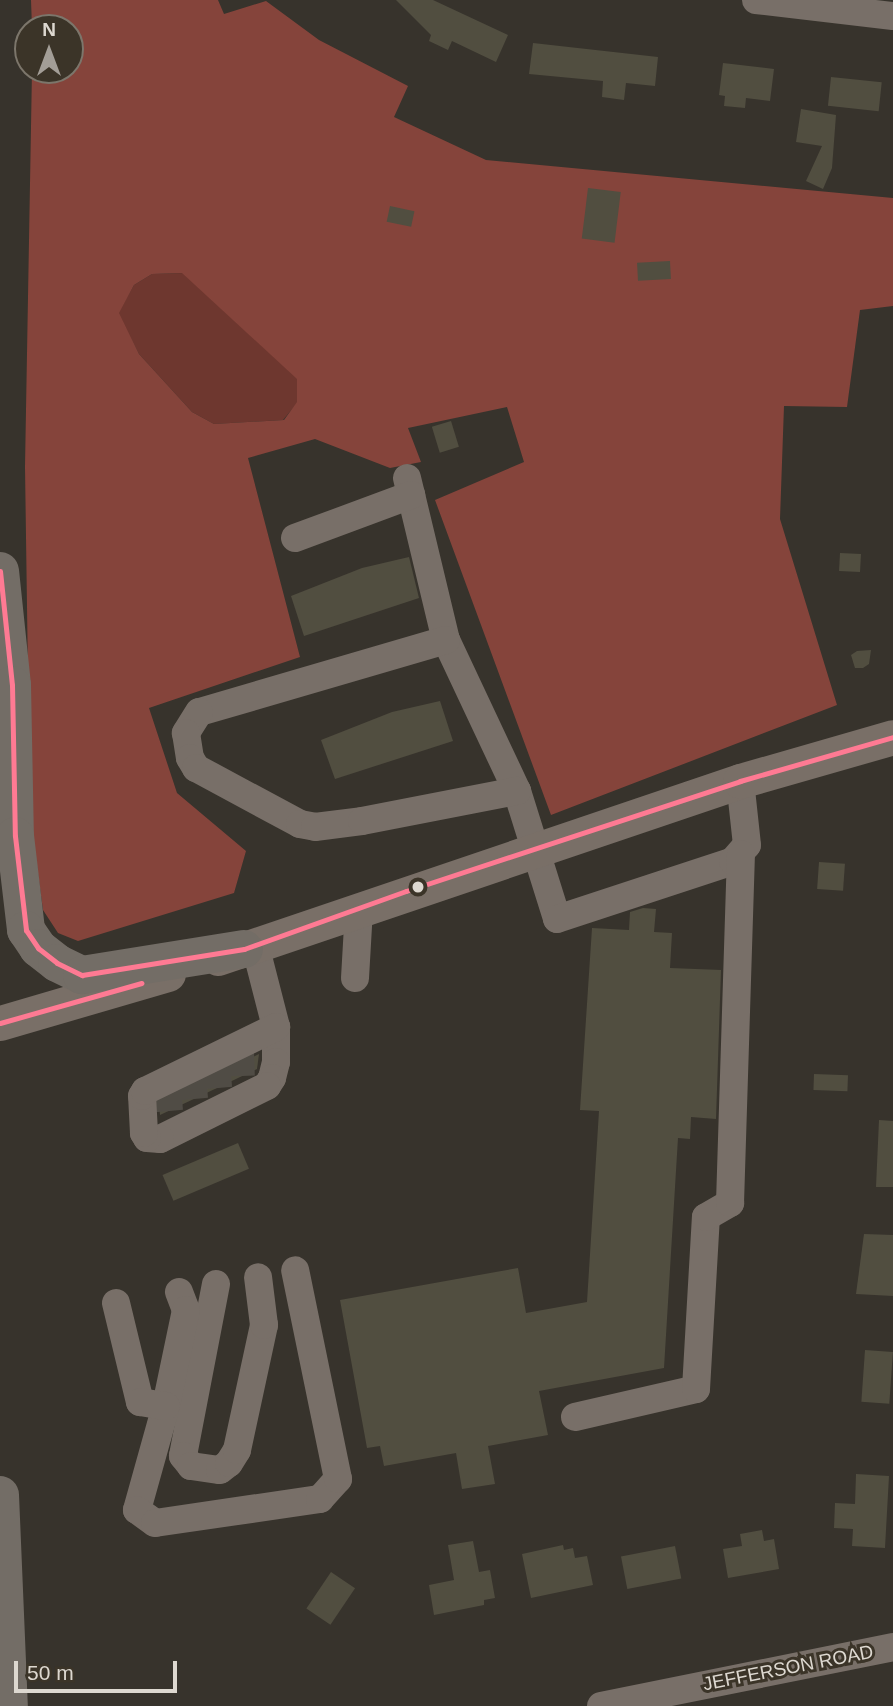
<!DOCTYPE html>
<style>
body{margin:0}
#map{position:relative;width:893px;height:1706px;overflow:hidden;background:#37332c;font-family:Helvetica,sans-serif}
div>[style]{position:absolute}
.green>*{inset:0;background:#6e372f}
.forest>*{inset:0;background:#85443b}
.building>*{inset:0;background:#514e40;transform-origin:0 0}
.minor-tunnel>*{height:28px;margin-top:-14px;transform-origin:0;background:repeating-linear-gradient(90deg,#504c45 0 28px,transparent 0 42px)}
.minor>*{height:28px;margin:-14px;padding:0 14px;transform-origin:14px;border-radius:14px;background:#786f68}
.major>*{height:35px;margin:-17.5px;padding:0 17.5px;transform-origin:17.5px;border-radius:17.5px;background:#796f67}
.highway>*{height:38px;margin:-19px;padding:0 19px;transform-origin:19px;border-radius:19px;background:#736d66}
.bus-1>*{height:5px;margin:-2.5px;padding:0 2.5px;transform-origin:2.5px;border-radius:2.5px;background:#fe7a93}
.dots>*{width:19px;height:19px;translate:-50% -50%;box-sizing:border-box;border:4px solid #3b3428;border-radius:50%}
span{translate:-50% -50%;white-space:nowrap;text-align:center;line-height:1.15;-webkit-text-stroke:6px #3b3428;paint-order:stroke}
.street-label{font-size:19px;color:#ddd8d0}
.north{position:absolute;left:14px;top:14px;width:70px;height:70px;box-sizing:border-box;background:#3b3428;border:2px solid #7c766b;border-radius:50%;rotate:0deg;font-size:19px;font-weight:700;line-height:28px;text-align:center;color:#ddd8d0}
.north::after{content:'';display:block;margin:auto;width:24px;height:32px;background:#a39e97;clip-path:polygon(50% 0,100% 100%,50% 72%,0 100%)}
.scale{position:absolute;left:14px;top:1661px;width:163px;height:32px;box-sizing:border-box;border:4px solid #ddd8d0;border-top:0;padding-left:9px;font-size:21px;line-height:24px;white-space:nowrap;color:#ddd8d0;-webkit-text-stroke:5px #3b3428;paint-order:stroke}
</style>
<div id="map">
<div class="green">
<i style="clip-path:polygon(183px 273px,298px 379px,298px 402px,283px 420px,214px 424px,192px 412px,139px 354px,118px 313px,134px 285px,152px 274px)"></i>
</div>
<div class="forest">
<i style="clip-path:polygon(evenodd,31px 0,218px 0,224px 14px,266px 1px,319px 40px,408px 86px,394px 117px,486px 160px,893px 198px,893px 306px,860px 310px,847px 407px,784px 406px,780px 519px,837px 705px,551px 815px,435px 500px,524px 462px,507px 407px,408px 428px,421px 462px,390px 468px,315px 439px,248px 458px,300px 657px,149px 708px,177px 793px,246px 851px,234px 893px,78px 941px,58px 933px,43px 910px,30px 815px,25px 467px,32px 70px,70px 70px,70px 28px,32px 28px,31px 0,182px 273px,297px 379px,297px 402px,284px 420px,214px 424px,192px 412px,139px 354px,119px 313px,134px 285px,152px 274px,182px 273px)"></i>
</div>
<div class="building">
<i style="clip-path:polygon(396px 0,433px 0,508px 35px,496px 62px,452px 41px,448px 50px,429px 41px,431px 35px)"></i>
<i style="clip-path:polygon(533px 43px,658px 57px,655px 86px,626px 83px,624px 100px,602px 97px,603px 81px,529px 74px)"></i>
<i style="clip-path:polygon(723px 63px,774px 69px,770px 101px,746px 98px,745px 108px,724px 106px,725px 96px,719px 95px)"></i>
<i style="left:831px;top:77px;width:51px;height:29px;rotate:6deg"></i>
<i style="clip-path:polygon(801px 109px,836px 115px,832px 168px,823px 189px,806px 181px,822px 146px,796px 142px)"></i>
<i style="left:588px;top:188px;width:33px;height:51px;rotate:7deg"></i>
<i style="left:390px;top:206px;width:25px;height:16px;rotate:12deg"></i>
<i style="left:670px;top:261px;width:18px;height:33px;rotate:87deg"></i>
<i style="left:451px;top:421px;width:27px;height:20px;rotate:73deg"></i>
<i style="left:840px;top:553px;width:21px;height:18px;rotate:3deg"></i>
<i style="clip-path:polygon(409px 557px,419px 598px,304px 636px,291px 596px,362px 568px)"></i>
<i style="clip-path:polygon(871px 650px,869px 664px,863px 668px,855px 668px,851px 655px,857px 651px)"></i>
<i style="clip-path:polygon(440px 701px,453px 741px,335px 779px,321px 740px,392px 712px)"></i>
<i style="left:819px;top:862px;width:26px;height:27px;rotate:4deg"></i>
<i style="clip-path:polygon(643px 908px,656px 909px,654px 932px,672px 933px,670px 968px,721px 970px,716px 1119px,691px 1117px,690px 1139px,678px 1138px,664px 1368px,539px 1391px,548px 1435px,488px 1446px,495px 1484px,462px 1489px,456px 1453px,384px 1466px,380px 1446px,367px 1448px,340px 1300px,518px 1268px,526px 1313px,587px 1302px,599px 1111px,580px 1110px,592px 928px,629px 930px,630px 912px)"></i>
<i style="clip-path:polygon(259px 1054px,257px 1069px,160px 1115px,159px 1103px)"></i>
<i style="left:814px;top:1074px;width:34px;height:16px;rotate:2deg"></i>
<i style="clip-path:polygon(879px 1120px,893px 1121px,893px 1187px,876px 1187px)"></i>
<i style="left:238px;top:1143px;width:28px;height:82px;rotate:67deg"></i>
<i style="clip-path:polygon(864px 1234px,893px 1235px,893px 1296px,856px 1294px)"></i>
<i style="left:865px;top:1350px;width:28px;height:52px;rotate:4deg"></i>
<i style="clip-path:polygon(856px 1474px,889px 1476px,885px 1548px,852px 1546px,853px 1529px,834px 1528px,835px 1503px,855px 1504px)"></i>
<i style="clip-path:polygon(762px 1530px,764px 1541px,774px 1539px,779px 1569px,728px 1578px,723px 1549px,742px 1546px,740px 1534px)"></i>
<i style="clip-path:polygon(473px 1541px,479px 1572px,490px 1570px,495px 1598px,484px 1600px,484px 1605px,434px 1615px,429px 1585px,454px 1580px,448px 1545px)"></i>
<i style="clip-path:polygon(563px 1545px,564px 1550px,573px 1548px,575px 1558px,587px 1556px,593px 1585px,531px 1598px,522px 1554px)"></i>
<i style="left:675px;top:1546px;width:33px;height:55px;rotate:79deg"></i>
<i style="left:331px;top:1572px;width:29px;height:44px;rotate:34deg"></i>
</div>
<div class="minor-tunnel">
<i style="left:240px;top:1053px;width:23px;rotate:88deg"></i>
<i style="left:216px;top:1064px;width:24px;rotate:85deg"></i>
<i style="left:192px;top:1076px;width:23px;rotate:85deg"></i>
<i style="left:167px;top:1088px;width:23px;rotate:85deg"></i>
</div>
<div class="minor">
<i style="left:756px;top:0;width:138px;rotate:6.7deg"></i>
<i style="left:407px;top:478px;width:167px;rotate:76.5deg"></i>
<i style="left:446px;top:640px;width:167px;rotate:64.8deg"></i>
<i style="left:517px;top:791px;width:134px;rotate:72.6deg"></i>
<i style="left:557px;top:919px;width:185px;rotate:-18.2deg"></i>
<i style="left:733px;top:861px;width:21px;rotate:-49deg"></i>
<i style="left:747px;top:845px;width:64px;rotate:-96.2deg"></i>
<i style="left:295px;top:538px;width:124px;rotate:-20.3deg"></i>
<i style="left:446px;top:640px;width:257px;rotate:163.7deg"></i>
<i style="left:199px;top:712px;width:25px;rotate:122deg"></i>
<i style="left:186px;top:733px;width:25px;rotate:81deg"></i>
<i style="left:190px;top:758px;width:12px;rotate:59deg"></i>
<i style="left:196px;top:768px;width:118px;rotate:28.3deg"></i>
<i style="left:300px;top:824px;width:15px;rotate:11deg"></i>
<i style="left:315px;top:827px;width:47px;rotate:-7.3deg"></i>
<i style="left:362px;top:821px;width:158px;rotate:-11deg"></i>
<i style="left:255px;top:945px;width:85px;rotate:75.6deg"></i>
<i style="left:276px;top:1027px;width:35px;rotate:90deg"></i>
<i style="left:276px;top:1062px;width:16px;rotate:104deg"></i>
<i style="left:272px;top:1078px;width:9px;rotate:122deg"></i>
<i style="left:267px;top:1086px;width:119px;rotate:153.6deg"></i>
<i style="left:160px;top:1139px;width:13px;rotate:-176deg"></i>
<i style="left:147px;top:1138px;width:6px;rotate:-121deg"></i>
<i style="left:144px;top:1133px;width:37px;rotate:-93deg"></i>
<i style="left:142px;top:1096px;width:6px;rotate:-59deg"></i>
<i style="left:145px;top:1091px;width:146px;rotate:-26deg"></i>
<i style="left:355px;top:978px;width:70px;rotate:-86.7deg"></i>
<i style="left:216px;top:1284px;width:175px;rotate:100.9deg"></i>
<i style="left:183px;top:1456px;width:13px;rotate:51deg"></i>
<i style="left:191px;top:1466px;width:29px;rotate:8deg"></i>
<i style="left:220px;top:1470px;width:11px;rotate:-38deg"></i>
<i style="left:229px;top:1463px;width:15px;rotate:-58deg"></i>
<i style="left:237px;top:1450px;width:128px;rotate:-77.8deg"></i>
<i style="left:264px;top:1325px;width:48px;rotate:-97.1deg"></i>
<i style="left:179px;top:1292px;width:19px;rotate:69deg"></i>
<i style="left:186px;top:1310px;width:98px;rotate:101.8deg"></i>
<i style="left:166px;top:1406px;width:108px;rotate:105.6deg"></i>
<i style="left:137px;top:1510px;width:22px;rotate:36deg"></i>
<i style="left:155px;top:1523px;width:167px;rotate:-8.3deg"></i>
<i style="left:320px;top:1499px;width:27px;rotate:-48deg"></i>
<i style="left:338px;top:1479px;width:213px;rotate:-101.6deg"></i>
<i style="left:116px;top:1303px;width:102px;rotate:76.4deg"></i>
<i style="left:140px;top:1402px;width:26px;rotate:9deg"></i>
<i style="left:575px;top:1417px;width:124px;rotate:-13deg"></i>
<i style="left:696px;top:1389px;width:172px;rotate:-86.7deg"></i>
<i style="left:706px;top:1217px;width:28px;rotate:-30deg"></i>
<i style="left:730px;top:1203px;width:349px;rotate:-88.2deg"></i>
<i style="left:601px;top:1706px;width:298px;rotate:-11.4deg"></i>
</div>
<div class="major">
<i style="left:218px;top:958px;width:551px;rotate:-18.73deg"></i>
<i style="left:740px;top:781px;width:159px;rotate:-16deg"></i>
<i style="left:0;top:1023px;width:175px;rotate:-16.3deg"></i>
</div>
<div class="highway">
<i style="left:0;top:571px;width:115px;rotate:84deg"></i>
<i style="left:12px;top:685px;width:151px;rotate:88.9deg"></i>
<i style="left:15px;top:836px;width:95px;rotate:83.3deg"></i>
<i style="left:26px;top:930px;width:22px;rotate:56deg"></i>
<i style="left:38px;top:948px;width:24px;rotate:38deg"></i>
<i style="left:57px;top:963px;width:28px;rotate:26deg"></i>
<i style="left:82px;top:975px;width:164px;rotate:-9.1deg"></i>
<i style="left:0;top:1495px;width:211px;rotate:87.6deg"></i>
</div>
<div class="bus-1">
<i style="left:0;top:571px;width:115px;rotate:84deg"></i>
<i style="left:12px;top:685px;width:151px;rotate:88.9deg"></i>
<i style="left:15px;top:836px;width:95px;rotate:83.3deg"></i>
<i style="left:26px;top:930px;width:22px;rotate:56deg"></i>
<i style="left:38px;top:948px;width:24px;rotate:38deg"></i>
<i style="left:57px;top:963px;width:28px;rotate:26deg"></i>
<i style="left:82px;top:975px;width:164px;rotate:-9.1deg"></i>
<i style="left:244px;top:949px;width:172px;rotate:-19.7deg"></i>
<i style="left:406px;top:891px;width:352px;rotate:-18.2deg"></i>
<i style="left:740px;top:781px;width:159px;rotate:-16deg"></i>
<i style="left:0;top:1023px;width:147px;rotate:-15.8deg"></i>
</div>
<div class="dots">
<i style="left:418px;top:887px;background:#ddd8d0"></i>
</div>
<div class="street-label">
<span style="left:788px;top:1668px;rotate:-11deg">JEFFERSON ROAD</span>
</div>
<div class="north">N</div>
<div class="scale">50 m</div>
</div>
